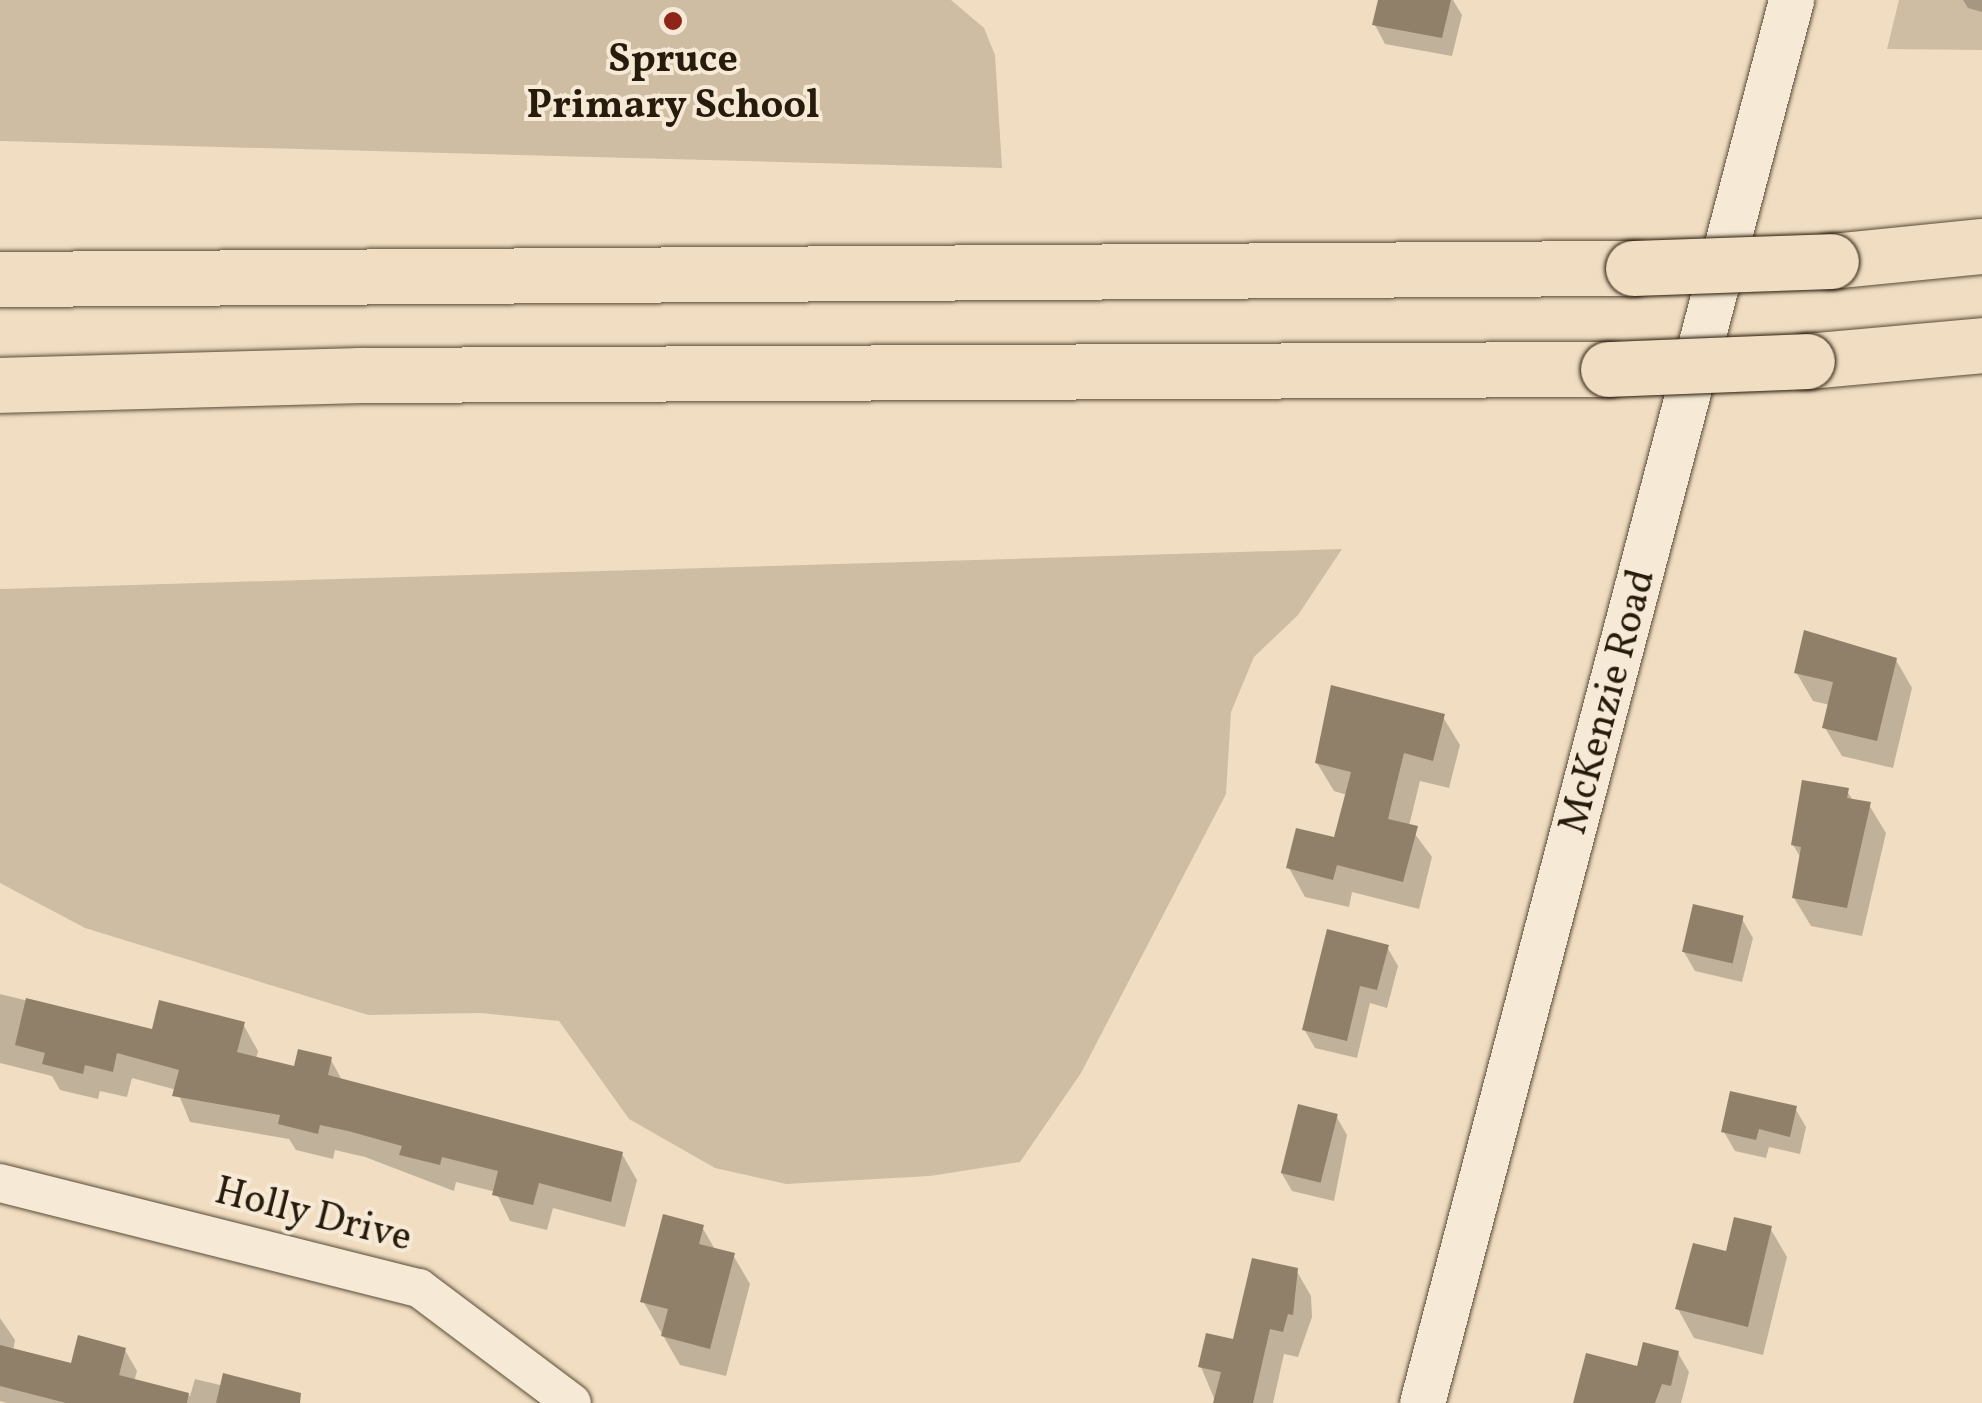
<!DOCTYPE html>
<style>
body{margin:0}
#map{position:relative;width:1982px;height:1403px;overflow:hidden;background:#f1dec2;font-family:Vollkorn,serif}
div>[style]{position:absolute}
.green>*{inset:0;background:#cfbda3}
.shadow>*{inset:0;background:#0003}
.building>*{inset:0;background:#90806a;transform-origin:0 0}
.roads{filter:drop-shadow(0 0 2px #5a4c39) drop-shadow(0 0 2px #5a4c39)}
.minor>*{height:38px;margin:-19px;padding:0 19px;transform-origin:19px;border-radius:19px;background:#f6ead7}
.tertiary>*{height:45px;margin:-22.5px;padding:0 22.5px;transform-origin:22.5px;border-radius:22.5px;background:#f6ead7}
.motorway>*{height:55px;margin:-27.5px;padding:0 27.5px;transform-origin:27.5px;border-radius:27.5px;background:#f1dec2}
.bridges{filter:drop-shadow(0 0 2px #271b0b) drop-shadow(0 0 2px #271b0b)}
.motorway-bridge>*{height:55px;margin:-27.5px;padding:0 27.5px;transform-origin:27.5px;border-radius:27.5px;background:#f1dec2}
.dots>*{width:28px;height:28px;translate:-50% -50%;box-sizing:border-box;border:5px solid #f6ead7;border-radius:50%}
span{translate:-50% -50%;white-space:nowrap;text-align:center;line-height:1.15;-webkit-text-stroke:8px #f6ead7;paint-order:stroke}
.poi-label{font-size:40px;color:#271b0b;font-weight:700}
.street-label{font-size:40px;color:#271b0b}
</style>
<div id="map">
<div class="green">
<i style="clip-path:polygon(0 0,951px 0,984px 28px,995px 55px,1002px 168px,0 141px)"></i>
<i style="clip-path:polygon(1899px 0,1982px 0,1982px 50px,1887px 49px)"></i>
<i style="clip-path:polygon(1342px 549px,1298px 615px,1254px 657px,1231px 712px,1226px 794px,1081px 1073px,1020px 1162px,930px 1176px,786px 1184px,715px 1168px,629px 1119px,559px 1021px,480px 1013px,368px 1015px,85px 928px,0 883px,0 589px)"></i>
</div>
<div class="shadow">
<i style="clip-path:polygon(1380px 0,1453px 0,1462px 15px,1452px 56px,1385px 44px,1375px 25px)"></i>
<i style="clip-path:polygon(1963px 0,1982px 0,1982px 12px,1968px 8px)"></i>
<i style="clip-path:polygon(1896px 660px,1912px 688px,1893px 768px,1842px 756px,1825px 728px,1830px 705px,1813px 701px,1796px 672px)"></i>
<i style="clip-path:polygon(1443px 717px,1460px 745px,1449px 788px,1420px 781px,1409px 826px,1432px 857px,1419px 909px,1352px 892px,1349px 907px,1305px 897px,1289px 868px,1336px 840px,1347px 795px,1334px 791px,1317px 763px)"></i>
<i style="clip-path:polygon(1847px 791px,1854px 802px,1869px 805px,1886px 833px,1862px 936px,1811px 926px,1794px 898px,1801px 858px,1793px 845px)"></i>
<i style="clip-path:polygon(1742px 919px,1753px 938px,1742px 982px,1695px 971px,1684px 952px)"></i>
<i style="clip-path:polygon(1387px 947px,1398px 966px,1387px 1008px,1370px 1003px,1357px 1058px,1315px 1048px,1304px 1029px)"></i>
<i style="clip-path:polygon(0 994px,154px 1032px,243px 1024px,258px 1051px,256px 1059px,296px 1069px,331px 1060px,343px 1082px,622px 1154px,637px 1180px,625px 1227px,553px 1208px,547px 1230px,510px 1221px,496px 1192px,456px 1182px,454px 1191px,365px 1157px,335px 1150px,333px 1159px,296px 1150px,289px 1139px,190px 1122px,177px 1090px,132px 1078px,127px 1097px,100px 1091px,98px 1099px,60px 1090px,52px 1076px,0 1063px)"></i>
<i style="clip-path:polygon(1795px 1108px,1806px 1127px,1800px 1154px,1769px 1147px,1766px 1158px,1735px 1151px,1724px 1132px)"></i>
<i style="clip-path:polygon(1336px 1116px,1347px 1135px,1334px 1201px,1292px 1191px,1281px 1172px)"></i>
<i style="clip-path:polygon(702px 1227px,716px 1251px,733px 1255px,750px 1284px,726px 1376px,680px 1365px,643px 1301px)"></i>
<i style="clip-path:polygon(1770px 1228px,1787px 1257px,1763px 1355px,1694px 1338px,1678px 1309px,1728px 1254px)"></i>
<i style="clip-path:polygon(1296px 1270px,1311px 1296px,1312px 1317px,1298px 1357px,1284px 1354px,1273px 1403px,1216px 1403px,1201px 1367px,1235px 1342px)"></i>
<i style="clip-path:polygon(0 1318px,15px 1340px,13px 1351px,73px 1366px,125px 1350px,137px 1371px,134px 1382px,190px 1396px,195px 1379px,294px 1403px,7px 1403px,0 1401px)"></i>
<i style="clip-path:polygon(1678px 1353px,1689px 1372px,1681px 1403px,1576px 1403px)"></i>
</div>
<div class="building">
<i style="clip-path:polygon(1378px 0,1451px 0,1442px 38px,1372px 25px)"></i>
<i style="clip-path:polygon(1804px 630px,1897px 658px,1877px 741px,1822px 728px,1833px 682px,1794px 673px)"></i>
<i style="clip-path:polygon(1331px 685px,1445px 714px,1433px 761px,1404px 753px,1388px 819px,1418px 826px,1403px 882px,1337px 865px,1333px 880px,1286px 868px,1296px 828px,1334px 837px,1351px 772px,1315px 763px)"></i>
<i style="clip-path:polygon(1802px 780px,1849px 788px,1847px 798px,1871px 802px,1847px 908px,1792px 898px,1801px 847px,1791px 845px)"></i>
<i style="left:1693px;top:904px;width:52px;height:49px;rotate:13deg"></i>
<i style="clip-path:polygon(1327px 929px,1389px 945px,1377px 990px,1360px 986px,1347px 1041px,1302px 1030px)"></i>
<i style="clip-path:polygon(26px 998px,152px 1029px,159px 1000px,245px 1022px,237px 1052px,294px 1066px,298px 1049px,332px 1057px,328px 1075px,623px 1152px,611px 1202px,539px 1183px,533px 1205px,492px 1195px,498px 1171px,442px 1157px,440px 1165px,399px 1155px,402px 1146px,348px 1131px,320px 1125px,318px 1134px,278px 1124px,280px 1115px,172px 1096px,179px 1070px,117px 1053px,113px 1072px,85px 1065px,83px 1074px,42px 1064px,45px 1053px,15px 1045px)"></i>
<i style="clip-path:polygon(1730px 1091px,1797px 1106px,1790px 1137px,1759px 1129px,1756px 1140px,1721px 1132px)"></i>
<i style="left:1298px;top:1104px;width:41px;height:71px;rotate:14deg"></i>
<i style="clip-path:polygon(663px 1214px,704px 1225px,699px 1244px,735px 1253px,710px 1349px,661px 1336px,668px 1309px,640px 1302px)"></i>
<i style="clip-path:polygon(1734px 1217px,1772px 1226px,1748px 1327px,1675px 1309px,1693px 1243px,1726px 1251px)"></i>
<i style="clip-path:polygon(1252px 1258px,1298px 1268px,1293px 1315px,1288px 1314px,1283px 1332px,1270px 1329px,1253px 1403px,1213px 1403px,1221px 1372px,1198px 1367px,1206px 1333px,1233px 1339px)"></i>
<i style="clip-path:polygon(78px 1335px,126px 1348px,119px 1375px,189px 1393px,187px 1403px,66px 1403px,0 1386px,0 1345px,71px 1363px)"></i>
<i style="clip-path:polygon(1643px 1342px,1679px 1351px,1671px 1386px,1662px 1384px,1655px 1403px,1573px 1403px,1586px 1353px,1637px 1366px)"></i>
<i style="clip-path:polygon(223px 1373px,301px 1393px,300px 1403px,216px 1403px)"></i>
</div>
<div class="roads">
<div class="minor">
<i style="left:0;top:1183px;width:432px;rotate:14.1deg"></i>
<i style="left:419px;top:1288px;width:191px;rotate:36.9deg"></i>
</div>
<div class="tertiary">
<i style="left:1422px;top:1403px;width:1451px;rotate:-75.26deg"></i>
</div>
<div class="motorway">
<i style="left:1831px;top:261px;width:152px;rotate:-5.7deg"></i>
<i style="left:0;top:279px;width:1633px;rotate:-0.39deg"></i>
<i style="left:1807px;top:361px;width:176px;rotate:-5.2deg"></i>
<i style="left:0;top:385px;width:361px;rotate:-1.6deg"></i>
<i style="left:361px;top:375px;width:1247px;rotate:-0.28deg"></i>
</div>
</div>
<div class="bridges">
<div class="motorway-bridge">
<i style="left:1633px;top:268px;width:198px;rotate:-2deg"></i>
<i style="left:1608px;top:369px;width:199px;rotate:-2.3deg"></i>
</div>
</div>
<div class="dots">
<i style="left:673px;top:21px;background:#8f2418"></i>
</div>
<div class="poi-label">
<span style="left:673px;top:84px">Spruce<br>Primary School</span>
</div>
<div class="street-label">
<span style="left:1609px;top:702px;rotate:-75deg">McKenzie Road</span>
<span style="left:313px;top:1216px;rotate:14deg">Holly Drive</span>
</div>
</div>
